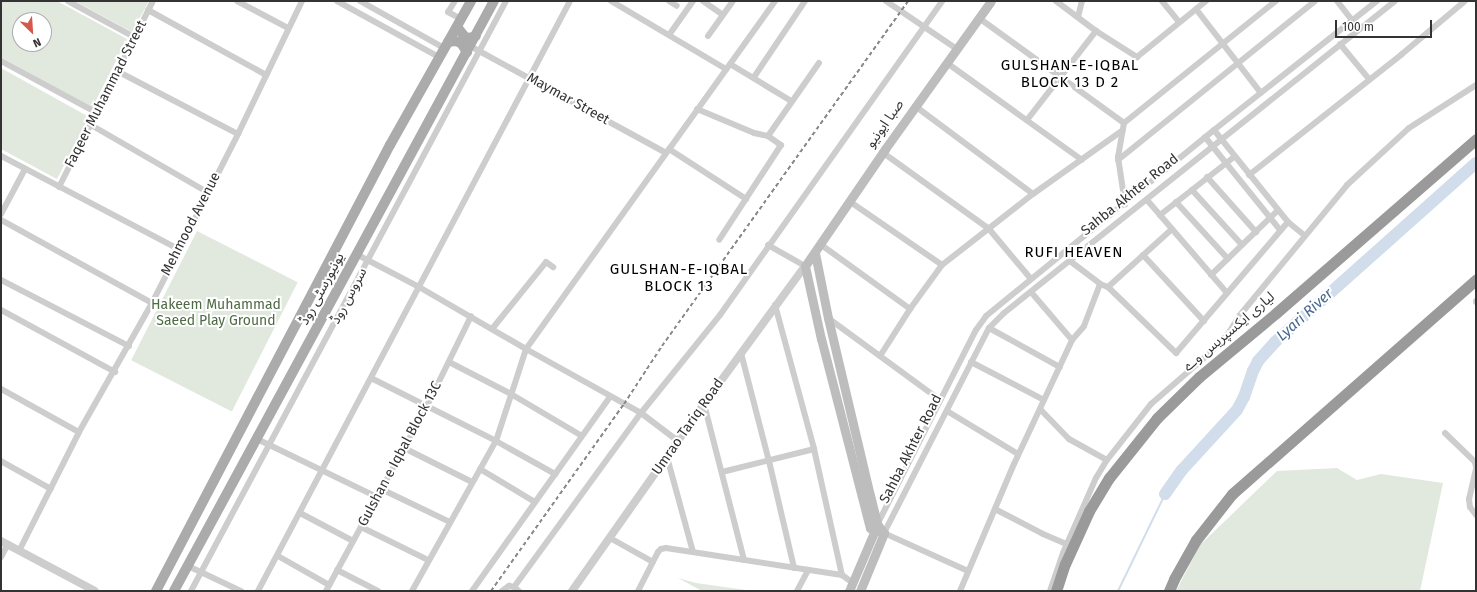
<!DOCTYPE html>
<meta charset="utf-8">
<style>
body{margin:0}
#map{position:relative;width:1477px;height:592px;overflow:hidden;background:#fff;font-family:"Fira Sans","Noto Sans Arabic",sans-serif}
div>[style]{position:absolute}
.green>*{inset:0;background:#e1e8dd;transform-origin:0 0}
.stream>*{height:2px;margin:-1px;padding:0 1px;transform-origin:1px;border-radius:1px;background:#d2ddeb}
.river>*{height:12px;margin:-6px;padding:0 6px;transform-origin:6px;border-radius:6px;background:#d2ddeb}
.minor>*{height:6px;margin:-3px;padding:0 3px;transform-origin:3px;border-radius:3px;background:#cdcdcd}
.tertiary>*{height:8px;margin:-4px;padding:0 4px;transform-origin:4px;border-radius:4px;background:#cdcdcd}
.secondary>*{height:9px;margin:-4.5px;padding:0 4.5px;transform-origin:4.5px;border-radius:4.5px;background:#bdbdbd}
.primary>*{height:10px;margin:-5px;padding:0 5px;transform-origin:5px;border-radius:5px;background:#ababab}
.motorway>*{height:11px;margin:-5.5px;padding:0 5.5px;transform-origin:5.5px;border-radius:5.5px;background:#9a9a9a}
.rail>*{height:2px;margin-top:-1px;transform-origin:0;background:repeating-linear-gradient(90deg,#888 0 4px,transparent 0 7px)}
span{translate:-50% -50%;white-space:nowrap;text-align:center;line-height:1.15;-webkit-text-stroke:4px #fff;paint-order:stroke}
.street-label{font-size:14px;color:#333}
.park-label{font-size:14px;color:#4f6b44}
.neighbourhood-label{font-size:15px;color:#000;letter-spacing:1px}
.water-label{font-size:15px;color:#48678e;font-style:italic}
.frame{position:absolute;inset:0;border:2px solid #333;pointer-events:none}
.north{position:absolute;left:12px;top:12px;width:40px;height:40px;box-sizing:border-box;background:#fff;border:1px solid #adadad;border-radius:50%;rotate:155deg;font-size:11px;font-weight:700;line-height:16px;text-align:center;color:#333}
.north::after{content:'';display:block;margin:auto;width:14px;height:18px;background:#d4584b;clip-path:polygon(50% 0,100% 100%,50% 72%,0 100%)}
.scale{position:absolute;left:1335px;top:20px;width:97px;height:18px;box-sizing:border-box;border:2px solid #333;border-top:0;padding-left:5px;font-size:12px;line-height:14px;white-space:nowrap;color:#333;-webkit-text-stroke:3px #fff;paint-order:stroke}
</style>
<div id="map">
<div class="green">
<i style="clip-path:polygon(evenodd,1px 1px,57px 1px,127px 39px,92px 108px,1px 57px,1px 1px,20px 20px,44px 20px,44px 44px,20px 44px,20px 20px)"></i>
<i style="clip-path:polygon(75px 1px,149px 1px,132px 32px)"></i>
<i style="clip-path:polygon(1px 68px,89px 117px,57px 179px,1px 149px)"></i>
<i style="left:197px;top:231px;width:113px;height:145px;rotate:27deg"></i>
<i style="clip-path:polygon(1337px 468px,1357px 480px,1381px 474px,1443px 483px,1420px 591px,1176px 591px,1200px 545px,1277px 471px)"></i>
<i style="clip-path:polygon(678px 578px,696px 583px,753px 591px,702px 591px)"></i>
</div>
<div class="stream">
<i style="left:1118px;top:591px;width:108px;rotate:-64.1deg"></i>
</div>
<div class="river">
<i style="left:1165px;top:494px;width:29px;rotate:-55deg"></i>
<i style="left:1182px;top:470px;width:81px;rotate:-47.5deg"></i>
<i style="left:1237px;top:410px;width:15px;rotate:-62deg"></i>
<i style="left:1244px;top:397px;width:28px;rotate:-71deg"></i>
<i style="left:1253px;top:371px;width:11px;rotate:-63deg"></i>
<i style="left:1258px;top:361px;width:25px;rotate:-48deg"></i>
<i style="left:1275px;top:342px;width:269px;rotate:-41.7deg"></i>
</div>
<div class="minor">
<i style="left:68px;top:1px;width:75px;rotate:28.6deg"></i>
<i style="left:237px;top:1px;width:58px;rotate:27.9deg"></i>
<i style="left:337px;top:1px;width:116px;rotate:28.8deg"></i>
<i style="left:360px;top:1px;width:96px;rotate:29.2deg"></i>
<i style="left:455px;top:1px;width:13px;rotate:122deg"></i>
<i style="left:448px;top:12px;width:15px;rotate:28deg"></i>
<i style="left:611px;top:1px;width:134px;rotate:30.6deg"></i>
<i style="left:669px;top:1px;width:9px;rotate:32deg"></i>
<i style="left:703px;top:1px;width:24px;rotate:35deg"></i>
<i style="left:886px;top:1px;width:86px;rotate:34.1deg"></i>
<i style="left:1056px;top:1px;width:50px;rotate:36.9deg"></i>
<i style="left:1096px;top:31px;width:49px;rotate:32.4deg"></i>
<i style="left:1137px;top:57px;width:89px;rotate:-39.1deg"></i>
<i style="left:1162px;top:1px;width:27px;rotate:51deg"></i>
<i style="left:1337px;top:1px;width:24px;rotate:52deg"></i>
<i style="left:1196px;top:9px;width:106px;rotate:52.3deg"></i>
<i style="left:148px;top:10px;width:135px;rotate:28.8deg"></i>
<i style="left:1078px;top:17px;width:16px;rotate:-76deg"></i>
<i style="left:979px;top:18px;width:179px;rotate:35.9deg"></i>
<i style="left:1124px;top:123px;width:35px;rotate:100deg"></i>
<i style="left:1118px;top:157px;width:48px;rotate:81.5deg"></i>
<i style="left:669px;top:35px;width:42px;rotate:-54.8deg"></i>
<i style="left:708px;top:36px;width:43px;rotate:-54.5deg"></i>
<i style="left:1340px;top:44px;width:45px;rotate:50.4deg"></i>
<i style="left:470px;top:46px;width:223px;rotate:28.6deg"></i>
<i style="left:1px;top:61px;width:109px;rotate:28.4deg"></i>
<i style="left:947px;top:63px;width:166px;rotate:35.7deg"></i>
<i style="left:730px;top:64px;width:71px;rotate:31.2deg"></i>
<i style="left:117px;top:71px;width:136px;rotate:27.5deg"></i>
<i style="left:754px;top:77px;width:92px;rotate:-56.1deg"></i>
<i style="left:915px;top:106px;width:147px;rotate:36.7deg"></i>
<i style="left:697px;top:109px;width:62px;rotate:22.8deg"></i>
<i style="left:754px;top:133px;width:14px;rotate:12deg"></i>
<i style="left:768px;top:136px;width:16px;rotate:35deg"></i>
<i style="left:781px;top:145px;width:113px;rotate:123.1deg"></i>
<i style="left:1027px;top:120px;width:113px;rotate:-52.2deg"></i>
<i style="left:1124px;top:123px;width:195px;rotate:-38.8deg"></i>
<i style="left:91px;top:125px;width:134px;rotate:30deg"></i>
<i style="left:1214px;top:130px;width:118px;rotate:51.2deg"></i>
<i style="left:1288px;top:222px;width:21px;rotate:39deg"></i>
<i style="left:768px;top:136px;width:89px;rotate:-55.1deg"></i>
<i style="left:1205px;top:137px;width:119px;rotate:51.1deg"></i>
<i style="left:669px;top:149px;width:92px;rotate:33deg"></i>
<i style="left:882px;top:152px;width:132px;rotate:35.7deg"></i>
<i style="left:989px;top:229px;width:65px;rotate:50deg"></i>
<i style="left:1px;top:156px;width:200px;rotate:27.7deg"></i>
<i style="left:1118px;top:160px;width:253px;rotate:-38.9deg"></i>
<i style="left:1249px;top:175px;width:195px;rotate:-38.3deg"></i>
<i style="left:1402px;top:54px;width:82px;rotate:-40.1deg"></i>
<i style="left:1207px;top:177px;width:74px;rotate:48.3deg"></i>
<i style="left:59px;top:187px;width:208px;rotate:-63.2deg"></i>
<i style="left:1192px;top:190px;width:74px;rotate:47.7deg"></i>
<i style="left:1147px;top:200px;width:20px;rotate:49deg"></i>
<i style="left:1160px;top:215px;width:94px;rotate:-38.1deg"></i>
<i style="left:849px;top:201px;width:113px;rotate:34.5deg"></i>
<i style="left:1176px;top:202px;width:77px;rotate:47.6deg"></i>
<i style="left:1px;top:214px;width:51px;rotate:-61.9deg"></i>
<i style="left:1160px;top:215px;width:103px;rotate:49.3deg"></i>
<i style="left:1px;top:220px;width:172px;rotate:28.8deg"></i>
<i style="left:820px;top:244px;width:111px;rotate:35.8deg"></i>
<i style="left:768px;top:245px;width:43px;rotate:29.6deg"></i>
<i style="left:356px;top:254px;width:71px;rotate:27.6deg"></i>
<i style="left:419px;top:287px;width:124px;rotate:30.1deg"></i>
<i style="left:526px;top:349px;width:132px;rotate:29.1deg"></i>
<i style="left:641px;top:413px;width:46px;rotate:37.1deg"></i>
<i style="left:1143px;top:255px;width:90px;rotate:47.3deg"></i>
<i style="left:1070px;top:261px;width:38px;rotate:37deg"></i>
<i style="left:1100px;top:284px;width:9px;rotate:21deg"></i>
<i style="left:1108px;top:287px;width:95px;rotate:44.1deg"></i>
<i style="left:1176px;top:353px;width:172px;rotate:-49.5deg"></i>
<i style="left:1211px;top:275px;width:93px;rotate:-44.1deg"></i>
<i style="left:1px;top:280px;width:144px;rotate:27.3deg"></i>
<i style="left:1108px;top:287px;width:86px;rotate:-42.2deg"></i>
<i style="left:1031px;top:292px;width:63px;rotate:49.5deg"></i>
<i style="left:1476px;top:301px;width:1px;rotate:90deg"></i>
<i style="left:775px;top:305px;width:149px;rotate:74.8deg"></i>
<i style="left:814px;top:449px;width:129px;rotate:77.5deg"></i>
<i style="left:1px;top:310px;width:130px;rotate:28.5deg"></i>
<i style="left:828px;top:318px;width:139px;rotate:36.2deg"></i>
<i style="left:989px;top:328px;width:81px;rotate:28.8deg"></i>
<i style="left:492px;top:329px;width:86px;rotate:-51.1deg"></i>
<i style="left:546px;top:262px;width:9px;rotate:36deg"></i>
<i style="left:741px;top:353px;width:112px;rotate:75.5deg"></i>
<i style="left:769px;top:461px;width:110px;rotate:76.8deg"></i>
<i style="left:880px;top:356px;width:56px;rotate:-57.4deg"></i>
<i style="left:910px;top:309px;width:54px;rotate:-54deg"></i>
<i style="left:942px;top:265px;width:115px;rotate:-38deg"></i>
<i style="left:1033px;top:194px;width:110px;rotate:-35.4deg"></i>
<i style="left:449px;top:362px;width:70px;rotate:27.3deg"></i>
<i style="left:511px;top:394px;width:82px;rotate:30.6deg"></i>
<i style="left:971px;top:362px;width:82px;rotate:27.5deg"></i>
<i style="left:371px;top:378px;width:140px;rotate:26.7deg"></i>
<i style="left:496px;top:441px;width:68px;rotate:29.2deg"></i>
<i style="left:1px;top:389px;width:89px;rotate:28.9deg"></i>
<i style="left:704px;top:404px;width:161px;rotate:75.6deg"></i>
<i style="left:1040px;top:409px;width:42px;rotate:46deg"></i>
<i style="left:1069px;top:439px;width:43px;rotate:28.9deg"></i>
<i style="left:947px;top:411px;width:83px;rotate:31.2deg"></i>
<i style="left:1445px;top:433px;width:42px;rotate:44deg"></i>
<i style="left:1475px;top:462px;width:5px;rotate:79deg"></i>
<i style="left:257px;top:439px;width:133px;rotate:25.8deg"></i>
<i style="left:404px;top:448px;width:76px;rotate:26.6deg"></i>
<i style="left:667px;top:457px;width:98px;rotate:74.7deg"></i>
<i style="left:1px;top:461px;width:57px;rotate:29.2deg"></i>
<i style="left:480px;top:469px;width:64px;rotate:31deg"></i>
<i style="left:1476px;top:469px;width:31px;rotate:103deg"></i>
<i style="left:1469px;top:499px;width:8px;rotate:83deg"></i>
<i style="left:1470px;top:507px;width:10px;rotate:53deg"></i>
<i style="left:722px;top:472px;width:95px;rotate:-14deg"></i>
<i style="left:381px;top:489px;width:76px;rotate:25.6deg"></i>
<i style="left:995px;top:509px;width:54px;rotate:27.5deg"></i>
<i style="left:1043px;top:534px;width:26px;rotate:23deg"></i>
<i style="left:300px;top:513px;width:60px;rotate:27.8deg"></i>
<i style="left:877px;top:525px;width:219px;rotate:-63.1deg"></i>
<i style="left:976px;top:330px;width:17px;rotate:-54deg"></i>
<i style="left:986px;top:316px;width:294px;rotate:-39.2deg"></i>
<i style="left:1214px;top:130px;width:208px;rotate:-38.4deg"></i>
<i style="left:361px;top:527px;width:75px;rotate:26.2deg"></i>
<i style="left:610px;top:538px;width:49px;rotate:29.2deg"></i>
<i style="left:19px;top:551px;width:133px;rotate:-63.2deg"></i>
<i style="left:79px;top:432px;width:148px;rotate:-60.5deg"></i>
<i style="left:152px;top:303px;width:190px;rotate:-63deg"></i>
<i style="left:238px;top:134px;width:148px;rotate:-64.3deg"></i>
<i style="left:278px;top:556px;width:59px;rotate:29.6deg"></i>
<i style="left:1px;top:557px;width:15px;rotate:-62deg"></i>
<i style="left:188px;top:566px;width:59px;rotate:25.3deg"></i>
<i style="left:337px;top:570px;width:46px;rotate:27.1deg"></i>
<i style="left:968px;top:571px;width:92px;rotate:-155.7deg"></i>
<i style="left:884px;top:533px;width:230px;rotate:-62.9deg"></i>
<i style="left:989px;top:328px;width:21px;rotate:-45deg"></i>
<i style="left:1004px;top:313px;width:500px;rotate:-38.59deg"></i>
<i style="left:514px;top:587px;width:215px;rotate:-53.9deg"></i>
<i style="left:641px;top:413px;width:126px;rotate:-51.1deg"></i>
<i style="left:720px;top:315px;width:385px;rotate:-54.7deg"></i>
<i style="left:191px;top:591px;width:669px;rotate:-61.9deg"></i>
<i style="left:258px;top:591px;width:667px;rotate:-62.13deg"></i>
<i style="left:326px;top:591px;width:211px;rotate:-61.4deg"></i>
<i style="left:427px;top:406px;width:100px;rotate:-63.9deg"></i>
<i style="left:412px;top:591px;width:172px;rotate:-60.8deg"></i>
<i style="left:496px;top:441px;width:97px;rotate:-71.9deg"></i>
<i style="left:526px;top:349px;width:428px;rotate:-54.4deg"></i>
<i style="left:472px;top:591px;width:238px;rotate:-54.6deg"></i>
<i style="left:502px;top:591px;width:9px;rotate:-36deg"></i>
<i style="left:509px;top:586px;width:5px;rotate:11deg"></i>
<i style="left:514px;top:587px;width:6px;rotate:39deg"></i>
<i style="left:638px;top:591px;width:44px;rotate:-62.9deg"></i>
<i style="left:658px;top:552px;width:4px;rotate:-45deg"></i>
<i style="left:661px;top:549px;width:5px;rotate:-11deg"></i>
<i style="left:666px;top:548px;width:178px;rotate:8.7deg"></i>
<i style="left:842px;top:575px;width:14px;rotate:36deg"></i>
<i style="left:797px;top:591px;width:24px;rotate:-62deg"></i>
<i style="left:960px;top:591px;width:138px;rotate:-67deg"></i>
<i style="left:1014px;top:464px;width:137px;rotate:-64.9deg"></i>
<i style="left:1072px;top:340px;width:18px;rotate:-49deg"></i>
<i style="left:1084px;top:326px;width:45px;rotate:-69.1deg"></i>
<i style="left:1050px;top:591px;width:40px;rotate:-71.1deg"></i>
<i style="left:1063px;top:553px;width:82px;rotate:-66.3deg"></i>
<i style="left:1096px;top:478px;width:21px;rotate:-59deg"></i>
<i style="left:1107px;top:460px;width:71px;rotate:-51.8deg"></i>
<i style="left:1151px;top:404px;width:79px;rotate:-40.9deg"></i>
<i style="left:1211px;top:352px;width:25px;rotate:-47deg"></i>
<i style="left:1228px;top:334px;width:22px;rotate:-58deg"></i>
<i style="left:1240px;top:315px;width:168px;rotate:-50.5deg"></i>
<i style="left:1347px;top:185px;width:84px;rotate:-42.6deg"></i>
<i style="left:1409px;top:128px;width:80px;rotate:-32.7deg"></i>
</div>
<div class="tertiary">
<i style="left:1px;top:541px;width:106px;rotate:28deg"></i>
<i style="left:572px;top:591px;width:229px;rotate:-54.8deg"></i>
<i style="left:704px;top:404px;width:171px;rotate:-53.8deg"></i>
</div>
<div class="secondary">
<i style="left:815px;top:253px;width:66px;rotate:78.7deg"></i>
<i style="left:828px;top:318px;width:182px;rotate:76.7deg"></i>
<i style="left:870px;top:495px;width:30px;rotate:76deg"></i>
<i style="left:877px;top:524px;width:11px;rotate:52deg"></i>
<i style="left:884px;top:533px;width:15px;rotate:-160deg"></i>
<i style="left:870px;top:528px;width:195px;rotate:-104.5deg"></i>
<i style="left:821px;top:339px;width:75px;rotate:-102.4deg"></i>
<i style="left:805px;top:266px;width:142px;rotate:-55.6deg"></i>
<i style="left:885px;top:149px;width:182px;rotate:-54.4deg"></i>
<i style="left:849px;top:591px;width:66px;rotate:-66.9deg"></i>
<i style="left:860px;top:591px;width:63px;rotate:-67.5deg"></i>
</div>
<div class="primary">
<i style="left:457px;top:27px;width:13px;rotate:51deg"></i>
<i style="left:465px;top:37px;width:4px;rotate:14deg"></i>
<i style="left:469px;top:38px;width:7px;rotate:-16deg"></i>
<i style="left:448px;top:42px;width:7px;rotate:-8deg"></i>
<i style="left:455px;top:41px;width:6px;rotate:18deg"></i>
<i style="left:461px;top:43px;width:11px;rotate:56deg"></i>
<i style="left:156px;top:591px;width:504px;rotate:-62.32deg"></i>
<i style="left:390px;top:145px;width:165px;rotate:-60.6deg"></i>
<i style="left:174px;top:591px;width:671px;rotate:-61.53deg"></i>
</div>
<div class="motorway">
<i style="left:1056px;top:591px;width:28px;rotate:-72deg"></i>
<i style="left:1065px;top:564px;width:58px;rotate:-65.6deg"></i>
<i style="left:1089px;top:511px;width:39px;rotate:-59deg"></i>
<i style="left:1109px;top:478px;width:77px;rotate:-51.3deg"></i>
<i style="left:1157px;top:418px;width:59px;rotate:-44.3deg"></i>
<i style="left:1199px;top:377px;width:100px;rotate:-39.7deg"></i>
<i style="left:1276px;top:313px;width:265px;rotate:-41deg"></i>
<i style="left:1169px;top:591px;width:13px;rotate:-67deg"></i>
<i style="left:1174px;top:579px;width:45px;rotate:-60.6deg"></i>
<i style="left:1196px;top:540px;width:58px;rotate:-52deg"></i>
<i style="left:1232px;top:494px;width:325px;rotate:-41.3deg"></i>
</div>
<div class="rail">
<i style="left:491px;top:591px;width:229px;rotate:-54.6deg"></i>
<i style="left:624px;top:404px;width:69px;rotate:-56.8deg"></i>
<i style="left:662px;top:346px;width:424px;rotate:-54.5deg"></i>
</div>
<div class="street-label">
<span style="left:106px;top:94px;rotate:-63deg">Faqeer Muhammad Street</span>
<span style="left:568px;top:99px;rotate:29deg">Maymar Street</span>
<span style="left:885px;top:124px;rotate:-55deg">صبا ایونیو</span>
<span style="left:1130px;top:195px;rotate:-39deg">Sahba Akhter Road</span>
<span style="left:191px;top:224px;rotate:-63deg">Mehmood Avenue</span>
<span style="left:322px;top:289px;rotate:-62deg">یونیورسٹی روڈ</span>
<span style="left:349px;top:296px;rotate:-62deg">سروس روڈ</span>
<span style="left:1229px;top:332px;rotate:-40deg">لیاری ایکسپریس وے</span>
<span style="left:688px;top:427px;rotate:-55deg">Umrao Tariq Road</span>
<span style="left:911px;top:449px;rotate:-63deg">Sahba Akhter Road</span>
<span style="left:400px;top:454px;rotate:-62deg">Gulshan e Iqbal Block 13C</span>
</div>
<div class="park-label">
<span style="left:216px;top:313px">Hakeem Muhammad<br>Saeed Play Ground</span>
</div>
<div class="neighbourhood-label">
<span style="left:1070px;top:74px">GULSHAN-E-IQBAL<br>BLOCK 13 D 2</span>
<span style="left:1074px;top:253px">RUFI HEAVEN</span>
<span style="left:679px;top:278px">GULSHAN-E-IQBAL<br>BLOCK 13</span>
</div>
<div class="water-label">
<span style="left:1305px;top:315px;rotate:-42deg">Lyari River</span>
</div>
<div class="frame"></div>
<div class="north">N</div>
<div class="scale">100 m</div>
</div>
